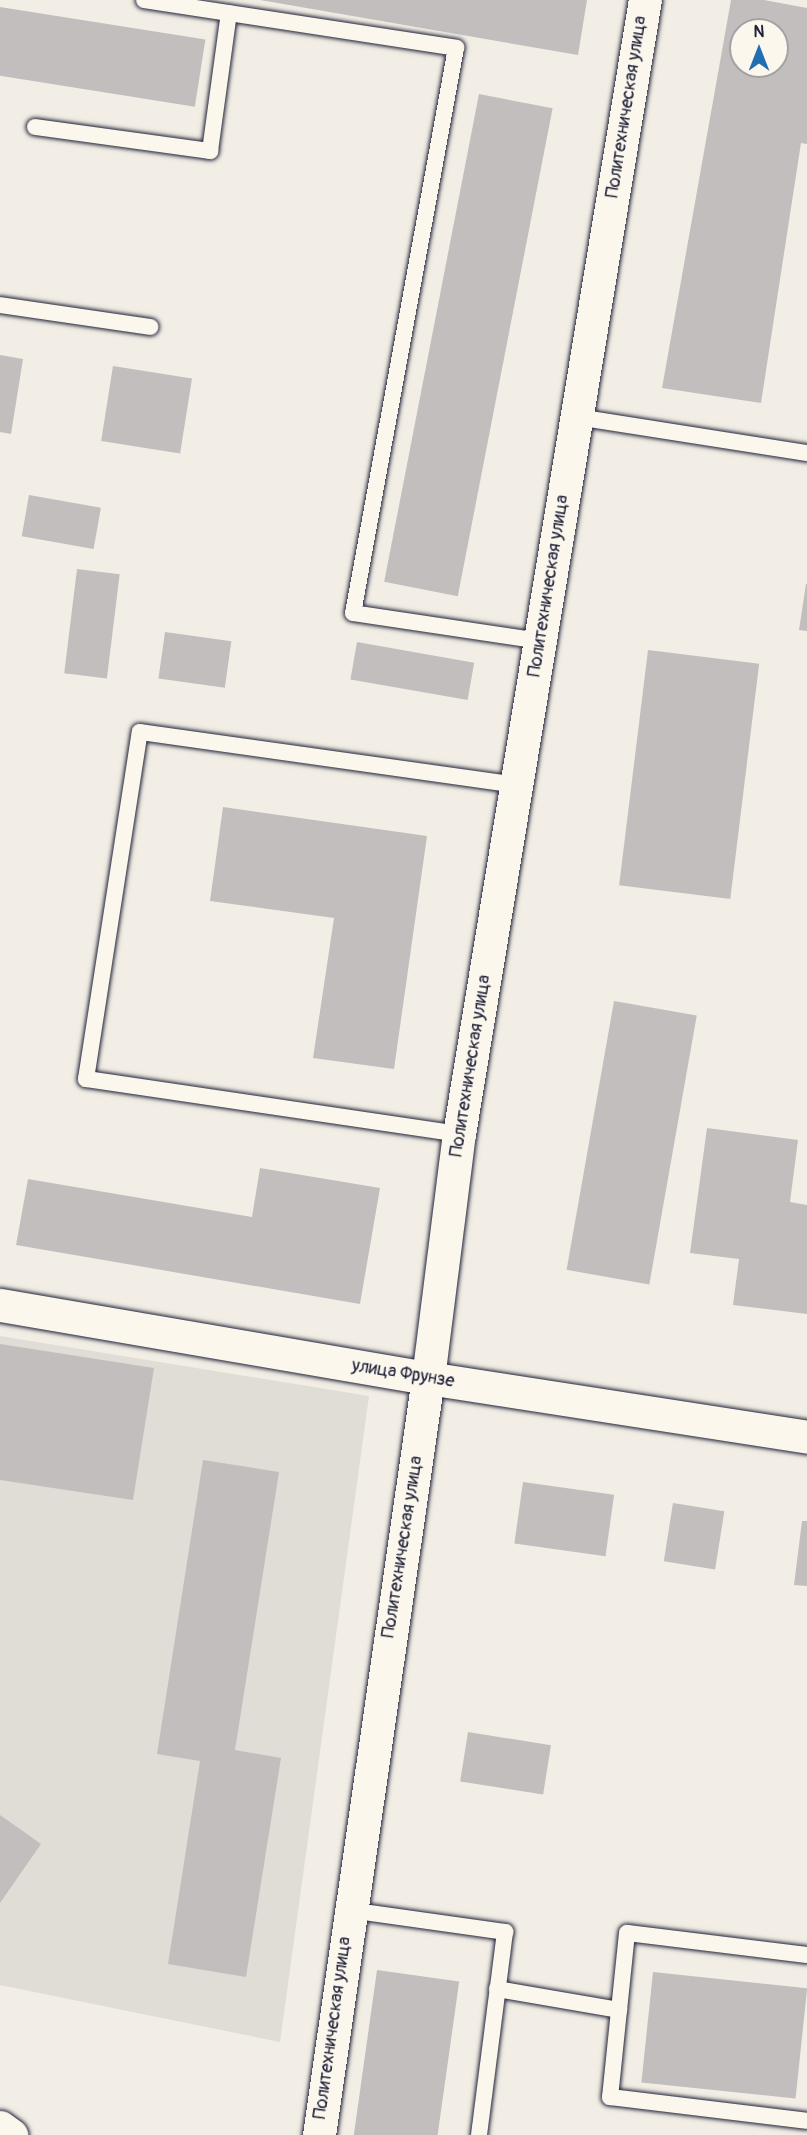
<!DOCTYPE html>
<meta charset="utf-8">
<style>
body{margin:0}
#map{position:relative;width:807px;height:2135px;overflow:hidden;background:#f2eee5;font-family:Pangolin,sans-serif}
div>[style]{position:absolute}
.built>*{inset:0;background:#e0dcd6}
.building>*{inset:0;background:#c2bebe;transform-origin:0 0}
.roads{filter:drop-shadow(0 0 2px #22223b) drop-shadow(0 0 2px #22223b)}
.service>*{height:16px;margin:-8px;padding:0 8px;transform-origin:8px;border-radius:8px;background:#fbf7ec}
.minor>*{height:33px;margin:-16.5px;padding:0 16.5px;transform-origin:16.5px;border-radius:16.5px;background:#fbf7ec}
span{translate:-50% -50%;white-space:nowrap;text-align:center;line-height:1.15;-webkit-text-stroke:6px #fbf7ec;paint-order:stroke}
.street-label{font-size:18px;color:#22223b}
.north{position:absolute;left:729px;top:18px;width:60px;height:60px;box-sizing:border-box;background:#fbf7ec;border:2px solid #a4a2a5;border-radius:50%;rotate:0deg;font-size:16px;font-weight:700;line-height:24px;text-align:center;color:#22223b}
.north::after{content:'';display:block;margin:auto;width:21px;height:27px;background:#1f6fb2;clip-path:polygon(50% 0,100% 100%,50% 72%,0 100%)}
</style>
<div id="map">
<div class="built">
<i style="clip-path:polygon(0 1336px,369px 1396px,280px 2042px,0 1985px)"></i>
</div>
<div class="building">
<i style="clip-path:polygon(260px 0,587px 0,578px 55px)"></i>
<i style="clip-path:polygon(evenodd,731px 0,764px 0,807px 8px,807px 144px,801px 143px,761px 403px,662px 388px,731px 0,741px 30px,777px 30px,777px 66px,741px 66px,741px 30px)"></i>
<i style="left:0;top:7px;width:208px;height:68px;rotate:9deg"></i>
<i style="left:479px;top:94px;width:75px;height:497px;rotate:11deg"></i>
<i style="clip-path:polygon(0 355px,23px 359px,11px 434px,0 432px)"></i>
<i style="left:113px;top:366px;width:80px;height:76px;rotate:9deg"></i>
<i style="left:29px;top:495px;width:73px;height:42px;rotate:10deg"></i>
<i style="left:77px;top:569px;width:43px;height:105px;rotate:7deg"></i>
<i style="clip-path:polygon(806px 584px,807px 584px,807px 631px,799px 630px)"></i>
<i style="left:165px;top:632px;width:67px;height:47px;rotate:8deg"></i>
<i style="left:357px;top:642px;width:119px;height:38px;rotate:10deg"></i>
<i style="left:648px;top:650px;width:112px;height:237px;rotate:7deg"></i>
<i style="clip-path:polygon(223px 807px,427px 836px,394px 1069px,313px 1058px,334px 918px,210px 901px)"></i>
<i style="left:614px;top:1001px;width:84px;height:273px;rotate:10deg"></i>
<i style="clip-path:polygon(707px 1128px,798px 1140px,790px 1202px,807px 1205px,807px 1314px,733px 1305px,739px 1259px,690px 1253px)"></i>
<i style="clip-path:polygon(260px 1168px,380px 1188px,360px 1304px,16px 1245px,28px 1179px,252px 1217px)"></i>
<i style="clip-path:polygon(0 1344px,154px 1368px,133px 1500px,0 1480px)"></i>
<i style="clip-path:polygon(203px 1460px,279px 1472px,235px 1750px,281px 1758px,246px 1977px,168px 1964px,200px 1761px,157px 1754px)"></i>
<i style="left:523px;top:1482px;width:92px;height:62px;rotate:8deg"></i>
<i style="left:673px;top:1503px;width:52px;height:59px;rotate:9deg"></i>
<i style="clip-path:polygon(802px 1521px,807px 1521px,807px 1586px,794px 1585px)"></i>
<i style="left:468px;top:1732px;width:84px;height:50px;rotate:9deg"></i>
<i style="clip-path:polygon(0 1815px,41px 1844px,0 1903px)"></i>
<i style="left:377px;top:1970px;width:83px;height:168px;rotate:8deg"></i>
<i style="left:653px;top:1972px;width:155px;height:111px;rotate:6deg"></i>
</div>
<div class="roads">
<div class="service">
<i style="left:144px;top:0;width:316px;rotate:8.7deg"></i>
<i style="left:456px;top:48px;width:574px;rotate:100.33deg"></i>
<i style="left:353px;top:613px;width:189px;rotate:8.5deg"></i>
<i style="left:35px;top:127px;width:177px;rotate:7.8deg"></i>
<i style="left:210px;top:151px;width:139px;rotate:-82.2deg"></i>
<i style="left:0;top:305px;width:152px;rotate:8.3deg"></i>
<i style="left:577px;top:417px;width:233px;rotate:8.9deg"></i>
<i style="left:459px;top:1134px;width:377px;rotate:-171.6deg"></i>
<i style="left:86px;top:1079px;width:351px;rotate:-81.2deg"></i>
<i style="left:140px;top:732px;width:380px;rotate:8deg"></i>
<i style="left:349px;top:1910px;width:158px;rotate:8deg"></i>
<i style="left:505px;top:1932px;width:205px;rotate:97.3deg"></i>
<i style="left:807px;top:1955px;width:181px;rotate:-173deg"></i>
<i style="left:627px;top:1933px;width:165px;rotate:95.9deg"></i>
<i style="left:610px;top:2097px;width:198px;rotate:6.9deg"></i>
<i style="left:497px;top:1989px;width:124px;rotate:9.8deg"></i>
</div>
<div class="minor">
<i style="left:0;top:1305px;width:434px;rotate:9.7deg"></i>
<i style="left:428px;top:1378px;width:384px;rotate:8.8deg"></i>
<i style="left:0;top:2127px;width:14px;rotate:36deg"></i>
<i style="left:319px;top:2135px;width:765px;rotate:-81.81deg"></i>
<i style="left:428px;top:1378px;width:246px;rotate:-82.8deg"></i>
<i style="left:459px;top:1134px;width:1149px;rotate:-80.69deg"></i>
</div>
</div>
<div class="street-label">
<span style="left:627px;top:107px;rotate:-81deg">Политехническая улица</span>
<span style="left:549px;top:586px;rotate:-81deg">Политехническая улица</span>
<span style="left:471px;top:1066px;rotate:-81deg">Политехническая улица</span>
<span style="left:403px;top:1374px;rotate:9deg">улица Фрунзе</span>
<span style="left:403px;top:1547px;rotate:-81deg">Политехническая улица</span>
<span style="left:333px;top:2028px;rotate:-82deg">Политехническая улица</span>
</div>
<div class="north">N</div>
</div>
